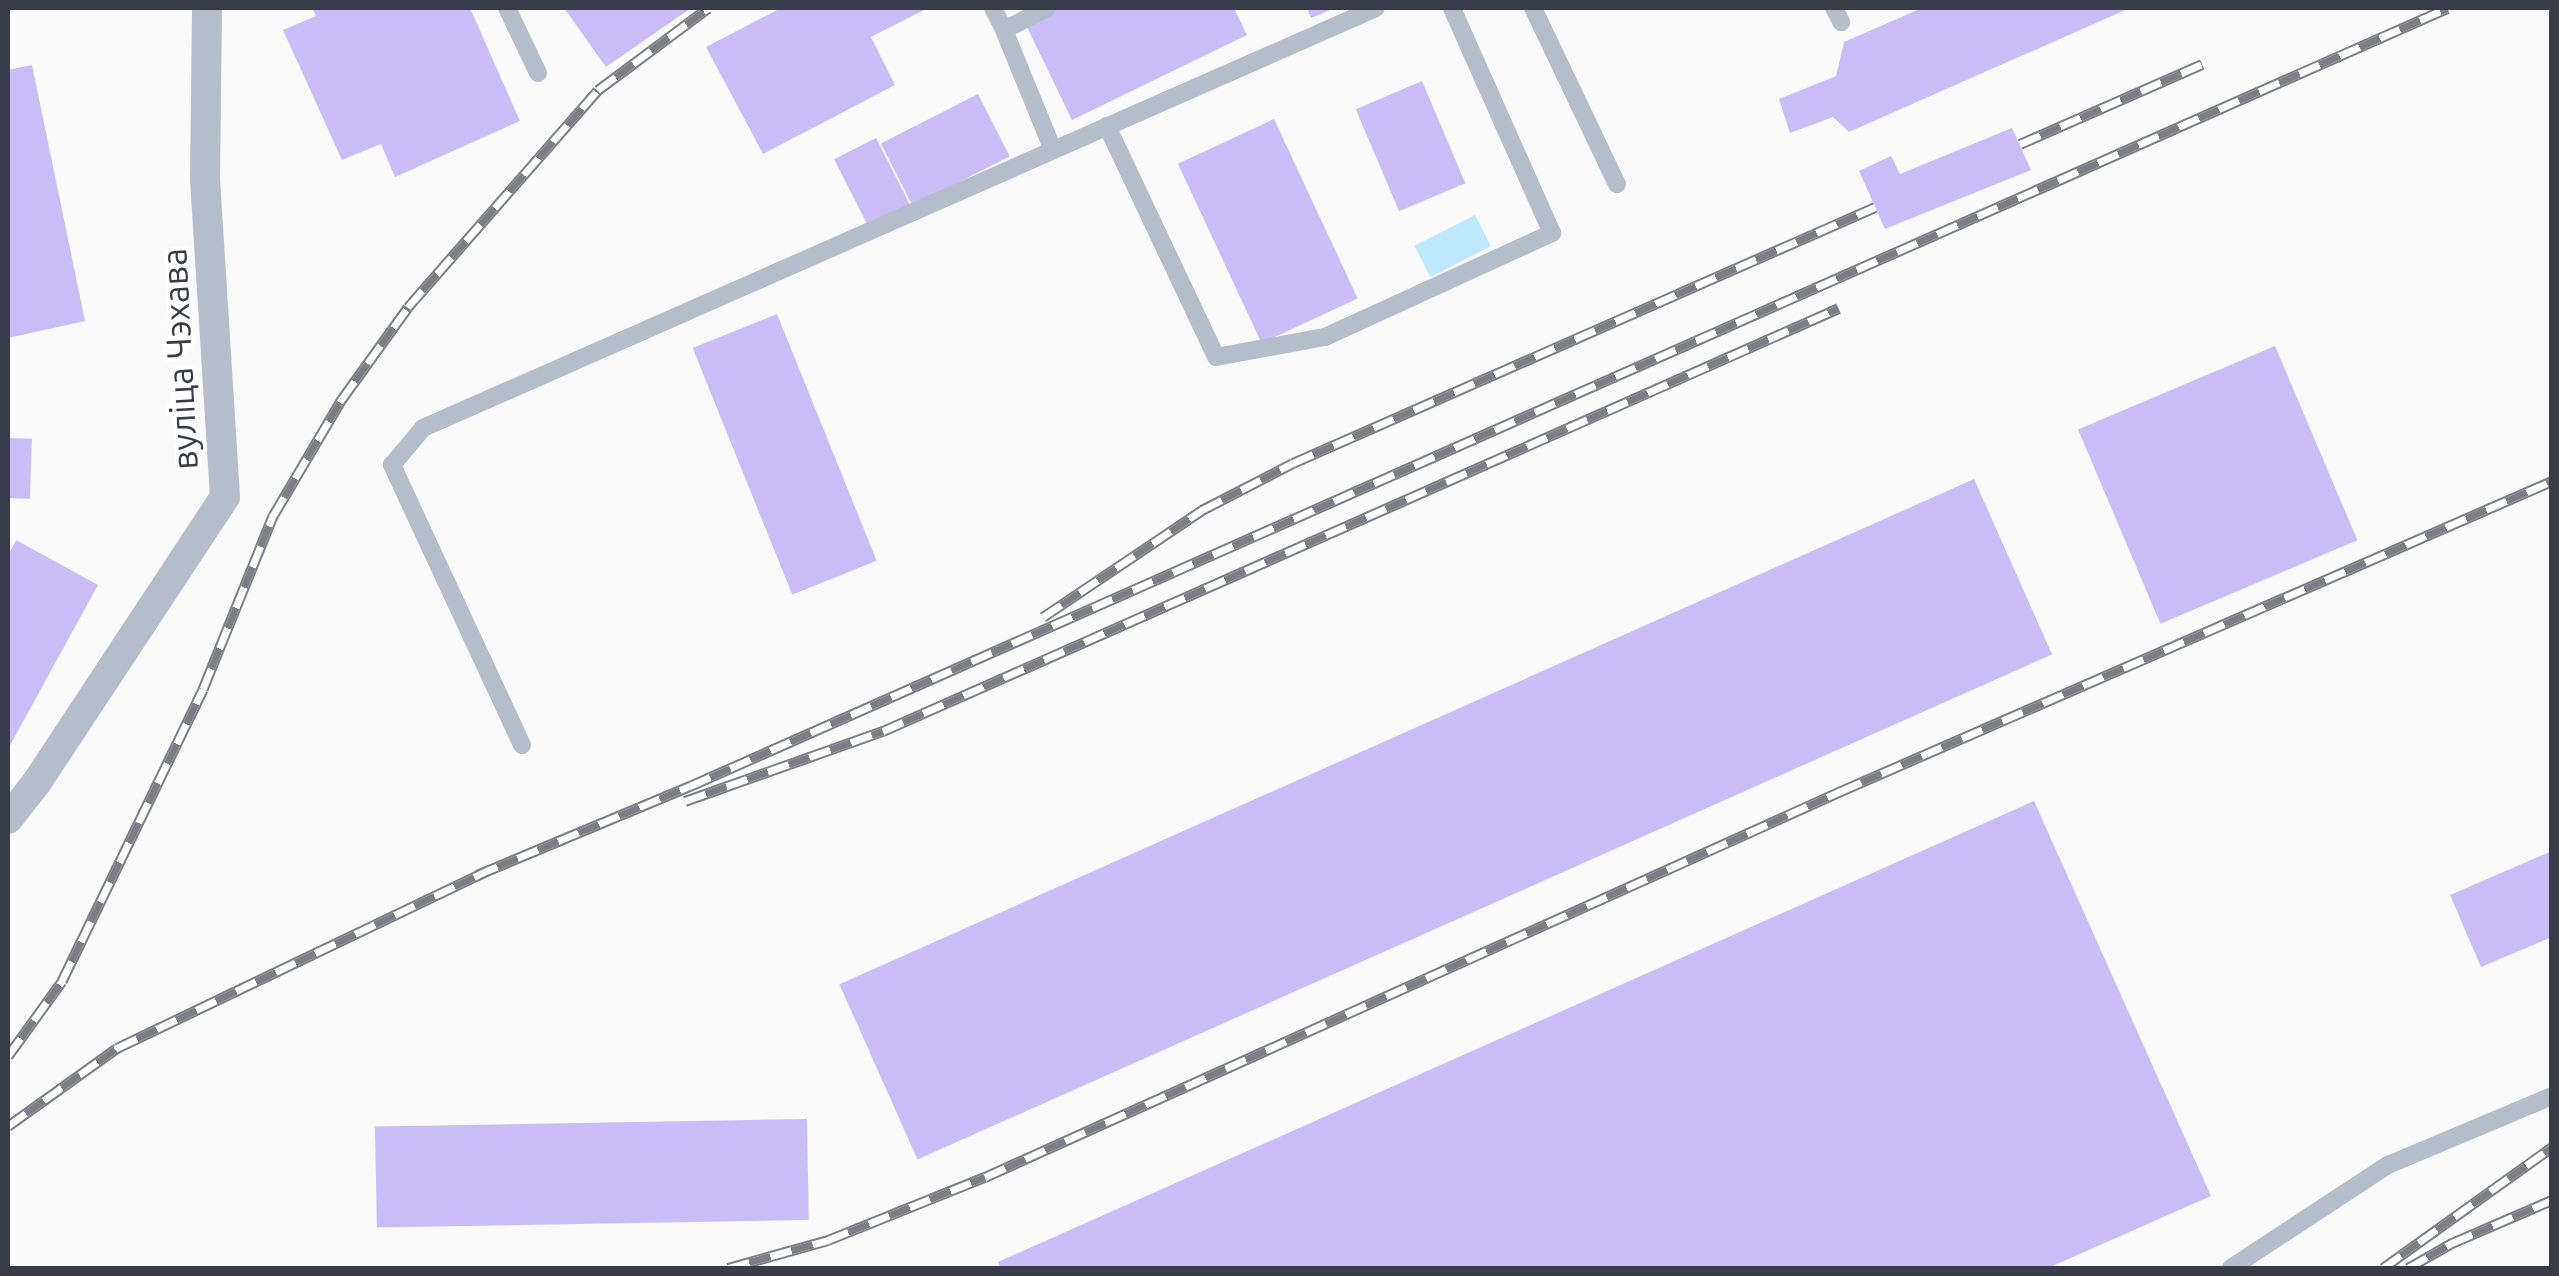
<!DOCTYPE html>
<meta charset="utf-8">
<style>
body{margin:0}
#map{position:relative;width:2559px;height:1276px;overflow:hidden;background:#fafafa;font-family:Ubuntu,sans-serif}
div>[style]{position:absolute}
.water>*{inset:0;background:#c0e8fc;transform-origin:0 0}
.building>*{inset:0;background:#cabcf7;transform-origin:0 0}
.service>*{height:18px;margin:-9px;padding:0 9px;transform-origin:9px;border-radius:9px;background:#b4beca}
.minor>*{height:30px;margin:-15px;padding:0 15px;transform-origin:15px;border-radius:15px;background:#b4beca}
.rail>*{height:11px;margin-top:-5.5px;transform-origin:0;background:repeating-linear-gradient(90deg,#fff 0 22px,#7c7e86 0 44px);box-sizing:border-box;border-block:2px solid #7c7e86}
span{translate:-50% -50%;white-space:nowrap;text-align:center;line-height:1.15;-webkit-text-stroke:8px #fff;paint-order:stroke}
.street-label{font-size:35px;color:#383b48}
.frame{position:absolute;inset:0;border:10px solid #383b48;pointer-events:none}
</style>
<div id="map">
<div class="water">
<i style="left:1475px;top:215px;width:35px;height:68px;rotate:63deg"></i>
</div>
<div class="building">
<i style="clip-path:polygon(312px 8px,470px 8px,520px 121px,395px 177px,381px 144px,342px 160px,283px 30px,316px 16px)"></i>
<i style="clip-path:polygon(564px 8px,691px 8px,606px 67px)"></i>
<i style="clip-path:polygon(781px 8px,928px 8px,871px 37px,895px 85px,763px 154px,706px 47px)"></i>
<i style="clip-path:polygon(1057px 8px,1234px 8px,1247px 35px,1072px 120px,1025px 23px)"></i>
<i style="clip-path:polygon(1307px 8px,1335px 8px,1311px 18px)"></i>
<i style="clip-path:polygon(1922px 8px,2130px 8px,1849px 132px,1833px 117px,1790px 133px,1779px 99px,1836px 76px,1844px 42px)"></i>
<i style="clip-path:polygon(32px 65px,85px 321px,8px 338px,8px 70px)"></i>
<i style="left:1422px;top:81px;width:111px;height:72px;rotate:67deg"></i>
<i style="left:978px;top:94px;width:70px;height:109px;rotate:63deg"></i>
<i style="left:1274px;top:119px;width:198px;height:106px;rotate:65deg"></i>
<i style="clip-path:polygon(2012px 128px,2031px 170px,1885px 229px,1859px 171px,1891px 156px,1900px 174px)"></i>
<i style="left:876px;top:138px;width:78px;height:47px;rotate:63deg"></i>
<i style="left:777px;top:314px;width:266px;height:91px;rotate:68deg"></i>
<i style="left:2275px;top:346px;width:211px;height:214px;rotate:67deg"></i>
<i style="left:8px;top:438px;width:24px;height:60px;rotate:2deg"></i>
<i style="left:1974px;top:479px;width:192px;height:1242px;rotate:66deg"></i>
<i style="clip-path:polygon(16px 540px,98px 585px,8px 749px,8px 556px)"></i>
<i style="clip-path:polygon(2034px 801px,2211px 1196px,2048px 1268px,1001px 1268px,998px 1262px)"></i>
<i style="clip-path:polygon(2552px 851px,2552px 937px,2481px 967px,2450px 895px)"></i>
<i style="left:807px;top:1119px;width:101px;height:432px;rotate:89deg"></i>
</div>
<div class="service">
<i style="left:507px;top:8px;width:72px;rotate:64.5deg"></i>
<i style="left:993px;top:8px;width:25px;rotate:63deg"></i>
<i style="left:1047px;top:8px;width:48px;rotate:152.9deg"></i>
<i style="left:1004px;top:30px;width:130px;rotate:67.8deg"></i>
<i style="left:1533px;top:8px;width:195px;rotate:64.5deg"></i>
<i style="left:1834px;top:8px;width:16px;rotate:63deg"></i>
<i style="left:1107px;top:126px;width:255px;rotate:64.7deg"></i>
<i style="left:1216px;top:357px;width:111px;rotate:-10.4deg"></i>
<i style="left:1325px;top:337px;width:250px;rotate:-24.6deg"></i>
<i style="left:1552px;top:233px;width:246px;rotate:-114deg"></i>
<i style="left:522px;top:745px;width:309px;rotate:-114.9deg"></i>
<i style="left:392px;top:465px;width:48px;rotate:-50deg"></i>
<i style="left:423px;top:428px;width:1041px;rotate:-23.78deg"></i>
<i style="left:2231px;top:1268px;width:188px;rotate:-33.3deg"></i>
<i style="left:2388px;top:1165px;width:178px;rotate:-22.8deg"></i>
</div>
<div class="minor">
<i style="left:8px;top:819px;width:47px;rotate:-51.9deg"></i>
<i style="left:37px;top:782px;width:341px;rotate:-56.6deg"></i>
<i style="left:225px;top:497px;width:320px;rotate:-93.6deg"></i>
<i style="left:205px;top:178px;width:170px;rotate:-89.3deg"></i>
</div>
<div class="rail">
<i style="left:2020px;top:144px;width:199px;rotate:-23.7deg"></i>
<i style="left:1043px;top:617px;width:192px;rotate:-33.9deg"></i>
<i style="left:1202px;top:510px;width:102px;rotate:-27.3deg"></i>
<i style="left:1293px;top:463px;width:636px;rotate:-23.74deg"></i>
<i style="left:685px;top:801px;width:210px;rotate:-19.5deg"></i>
<i style="left:883px;top:731px;width:1045px;rotate:-23.87deg"></i>
<i style="left:477px;top:875px;width:231px;rotate:-22.7deg"></i>
<i style="left:690px;top:786px;width:1922px;rotate:-23.88deg"></i>
<i style="left:8px;top:1056px;width:92px;rotate:-54.2deg"></i>
<i style="left:62px;top:981px;width:324px;rotate:-64.2deg"></i>
<i style="left:203px;top:689px;width:187px;rotate:-68deg"></i>
<i style="left:273px;top:516px;width:136px;rotate:-59.5deg"></i>
<i style="left:342px;top:399px;width:113px;rotate:-54.3deg"></i>
<i style="left:408px;top:307px;width:288px;rotate:-48.8deg"></i>
<i style="left:598px;top:90px;width:137px;rotate:-36.7deg"></i>
<i style="left:8px;top:1126px;width:134px;rotate:-35.6deg"></i>
<i style="left:117px;top:1048px;width:410px;rotate:-25.6deg"></i>
<i style="left:728px;top:1268px;width:104px;rotate:-15.6deg"></i>
<i style="left:828px;top:1240px;width:169px;rotate:-21.9deg"></i>
<i style="left:985px;top:1177px;width:939px;rotate:-24.27deg"></i>
<i style="left:1841px;top:791px;width:776px;rotate:-23.56deg"></i>
<i style="left:2383px;top:1268px;width:208px;rotate:-35.6deg"></i>
<i style="left:2408px;top:1268px;width:51px;rotate:-29.6deg"></i>
<i style="left:2452px;top:1243px;width:109px;rotate:-23.3deg"></i>
</div>
<div class="street-label">
<span style="left:179px;top:359px;rotate:-93deg">вуліца Чэхава</span>
</div>
<div class="frame"></div>
</div>
